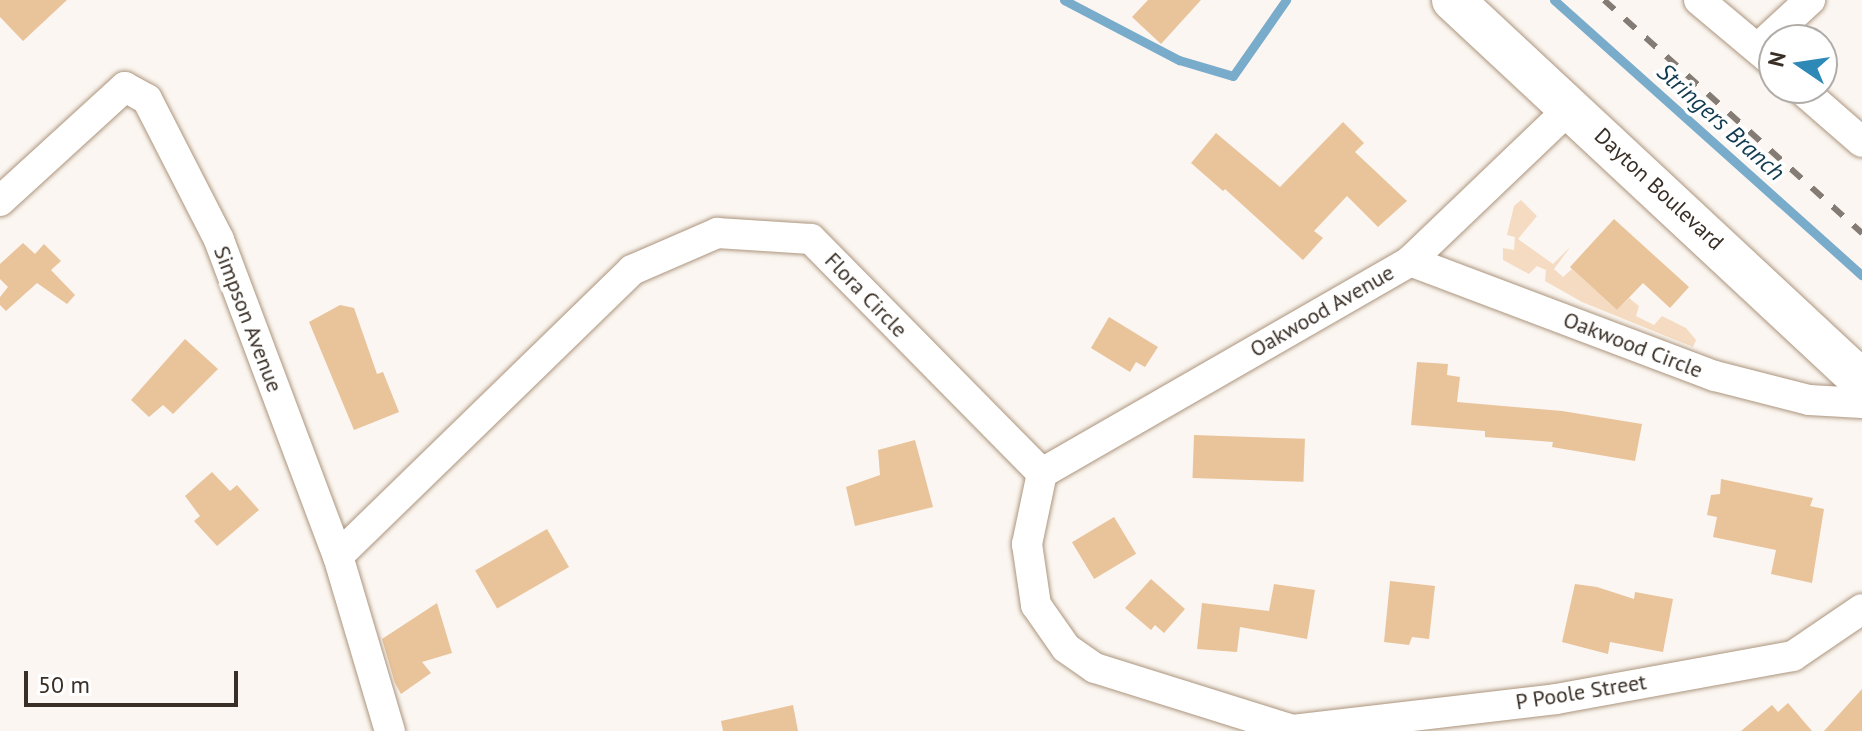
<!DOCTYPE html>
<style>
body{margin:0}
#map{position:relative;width:1862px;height:731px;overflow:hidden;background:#fbf6f1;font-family:"PT Sans",sans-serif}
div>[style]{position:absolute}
.green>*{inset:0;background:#f5dbc1}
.stream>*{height:9px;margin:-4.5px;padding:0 4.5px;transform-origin:4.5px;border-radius:4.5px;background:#79acca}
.building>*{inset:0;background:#e9c39a;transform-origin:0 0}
.roads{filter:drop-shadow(0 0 2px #ac957d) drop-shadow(0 0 2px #ac957d)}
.minor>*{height:30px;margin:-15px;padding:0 15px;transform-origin:15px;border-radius:15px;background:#fff}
.secondary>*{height:42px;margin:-21px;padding:0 21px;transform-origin:21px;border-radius:21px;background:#fff}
.rail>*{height:6px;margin-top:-3px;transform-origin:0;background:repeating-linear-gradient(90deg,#837b74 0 14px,transparent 0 28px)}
span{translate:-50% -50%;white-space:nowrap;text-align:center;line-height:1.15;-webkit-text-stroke:7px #fff;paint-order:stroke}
.street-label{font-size:22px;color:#392f26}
.water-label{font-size:24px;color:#0f3a50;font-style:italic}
.north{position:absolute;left:1758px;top:24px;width:80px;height:80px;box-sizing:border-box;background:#fff;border:2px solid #b0aca8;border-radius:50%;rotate:283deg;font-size:22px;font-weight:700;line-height:32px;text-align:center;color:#392f26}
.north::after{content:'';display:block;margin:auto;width:28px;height:36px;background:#2f89b7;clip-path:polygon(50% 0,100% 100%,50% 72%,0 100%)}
.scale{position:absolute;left:24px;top:671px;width:214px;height:36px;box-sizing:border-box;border:4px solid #392f26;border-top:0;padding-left:10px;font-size:24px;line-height:28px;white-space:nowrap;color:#392f26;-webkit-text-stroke:6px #fff;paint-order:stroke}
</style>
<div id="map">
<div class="green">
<i style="clip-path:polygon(1521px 200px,1537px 216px,1518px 239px,1553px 264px,1571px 246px,1554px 269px,1563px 277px,1572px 269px,1617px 310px,1629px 298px,1639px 306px,1636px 316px,1654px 325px,1662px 316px,1686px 328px,1696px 340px,1693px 347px,1582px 302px,1545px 281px,1546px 270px,1537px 266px,1529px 274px,1503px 260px,1503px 248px,1514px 250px,1515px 237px,1507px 235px,1514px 206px)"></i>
</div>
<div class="stream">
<i style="left:1064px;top:0;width:130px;rotate:27.6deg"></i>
<i style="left:1179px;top:60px;width:56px;rotate:16.5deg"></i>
<i style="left:1233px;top:76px;width:93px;rotate:-55.1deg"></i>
<i style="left:1554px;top:0;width:413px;rotate:41.8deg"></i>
</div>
<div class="building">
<i style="clip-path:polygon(0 0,67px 0,23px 41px,0 17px)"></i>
<i style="clip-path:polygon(1148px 0,1201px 0,1161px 44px,1132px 17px)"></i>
<i style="clip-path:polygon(1343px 122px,1364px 143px,1355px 152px,1407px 201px,1378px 227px,1347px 196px,1314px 231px,1323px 238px,1303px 260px,1225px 189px,1223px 191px,1191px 163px,1216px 133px,1280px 187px)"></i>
<i style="clip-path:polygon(1614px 219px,1689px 287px,1670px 308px,1643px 283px,1617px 310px,1570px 267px)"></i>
<i style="clip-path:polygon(23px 243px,35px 254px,44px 244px,61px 261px,51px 270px,75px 295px,67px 304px,37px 283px,6px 311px,0 305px,0 297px,8px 287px,0 279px,0 264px)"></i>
<i style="clip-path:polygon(340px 305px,354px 308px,377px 374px,383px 372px,399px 412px,354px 430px,309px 322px)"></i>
<i style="clip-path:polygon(1109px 317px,1158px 347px,1145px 367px,1136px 362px,1130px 372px,1091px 348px)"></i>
<i style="clip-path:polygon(185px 339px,218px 369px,173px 414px,163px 405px,149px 417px,131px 400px)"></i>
<i style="clip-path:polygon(1417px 362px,1448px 364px,1447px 375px,1460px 377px,1457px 402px,1562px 411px,1642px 424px,1635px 461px,1552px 447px,1553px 442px,1485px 437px,1485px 431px,1411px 425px)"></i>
<i style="left:1194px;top:435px;width:111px;height:43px;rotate:2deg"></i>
<i style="clip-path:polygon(915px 440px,933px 507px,855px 526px,846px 487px,880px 475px,878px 450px)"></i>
<i style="clip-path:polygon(212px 472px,230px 491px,237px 485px,259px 510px,217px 546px,194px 521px,200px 516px,185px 496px)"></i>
<i style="clip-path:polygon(1721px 479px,1813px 498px,1810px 506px,1824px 509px,1812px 583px,1771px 574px,1776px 550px,1713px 537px,1717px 517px,1707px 515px,1711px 495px,1720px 494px)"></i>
<i style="left:1114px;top:517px;width:43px;height:49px;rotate:59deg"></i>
<i style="left:547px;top:529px;width:44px;height:83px;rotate:60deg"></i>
<i style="clip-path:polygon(1151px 579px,1185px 609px,1164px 633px,1155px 625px,1151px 630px,1125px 608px)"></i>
<i style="clip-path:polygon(1390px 581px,1435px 586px,1429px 639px,1412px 637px,1409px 645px,1384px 642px)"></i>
<i style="clip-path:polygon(1274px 584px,1315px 590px,1307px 639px,1240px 627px,1237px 652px,1197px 649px,1202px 603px,1269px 611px)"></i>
<i style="clip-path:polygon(1575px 584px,1597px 587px,1634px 599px,1635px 592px,1673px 599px,1663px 652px,1610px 642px,1608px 654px,1562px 642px)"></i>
<i style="clip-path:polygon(437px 603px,452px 653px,422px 662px,431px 673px,401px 694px,395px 683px,382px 639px)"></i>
<i style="clip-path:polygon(1862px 689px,1862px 731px,1824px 731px)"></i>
<i style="clip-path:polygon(1788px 703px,1812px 731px,1741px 731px,1772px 705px,1778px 712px)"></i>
<i style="clip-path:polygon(793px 705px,798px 731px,723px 731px,721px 721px)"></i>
</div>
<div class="roads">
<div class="minor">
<i style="left:1699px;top:0;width:98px;rotate:40deg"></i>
<i style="left:1758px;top:48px;width:71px;rotate:-42.7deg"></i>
<i style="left:1800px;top:88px;width:82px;rotate:41.1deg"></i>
<i style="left:0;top:201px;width:169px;rotate:-42.4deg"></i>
<i style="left:125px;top:87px;width:25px;rotate:29deg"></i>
<i style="left:147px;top:99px;width:158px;rotate:62.9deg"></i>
<i style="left:219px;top:240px;width:338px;rotate:69.4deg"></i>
<i style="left:338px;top:556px;width:183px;rotate:73.5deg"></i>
<i style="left:1410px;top:261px;width:326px;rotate:20.7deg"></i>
<i style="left:1715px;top:376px;width:97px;rotate:14.3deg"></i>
<i style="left:1809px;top:400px;width:53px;rotate:3.2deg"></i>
<i style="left:1042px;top:473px;width:425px;rotate:-29.9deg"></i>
<i style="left:1410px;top:261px;width:223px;rotate:-43.7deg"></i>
<i style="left:338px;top:556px;width:410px;rotate:-44.2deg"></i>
<i style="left:632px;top:270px;width:93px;rotate:-23.5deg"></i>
<i style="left:717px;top:233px;width:94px;rotate:3.7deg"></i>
<i style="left:811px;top:239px;width:329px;rotate:45.4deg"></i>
<i style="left:1042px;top:473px;width:73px;rotate:101.9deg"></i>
<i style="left:1027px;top:544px;width:62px;rotate:81.6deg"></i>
<i style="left:1036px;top:605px;width:52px;rotate:55.1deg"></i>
<i style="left:1066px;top:648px;width:35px;rotate:35deg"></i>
<i style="left:1095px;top:668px;width:204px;rotate:17.4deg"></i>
<i style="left:1284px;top:731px;width:274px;rotate:-6.7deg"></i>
<i style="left:1556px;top:699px;width:241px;rotate:-10.3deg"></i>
<i style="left:1793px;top:656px;width:83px;rotate:-34.3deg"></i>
</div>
<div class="secondary">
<i style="left:1453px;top:0;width:559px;rotate:42.97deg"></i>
</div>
</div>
<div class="rail">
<i style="left:1604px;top:0;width:348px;rotate:42.1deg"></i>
</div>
<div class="street-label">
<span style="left:1659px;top:189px;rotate:43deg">Dayton Boulevard</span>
<span style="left:866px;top:295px;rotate:46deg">Flora Circle</span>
<span style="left:1322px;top:311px;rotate:-30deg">Oakwood Avenue</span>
<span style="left:248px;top:319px;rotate:69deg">Simpson Avenue</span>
<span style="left:1633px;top:345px;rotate:21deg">Oakwood Circle</span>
<span style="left:1581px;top:692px;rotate:-9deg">P Poole Street</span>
</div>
<div class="water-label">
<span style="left:1721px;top:122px;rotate:42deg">Stringers Branch</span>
</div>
<div class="north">N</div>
<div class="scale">50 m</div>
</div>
